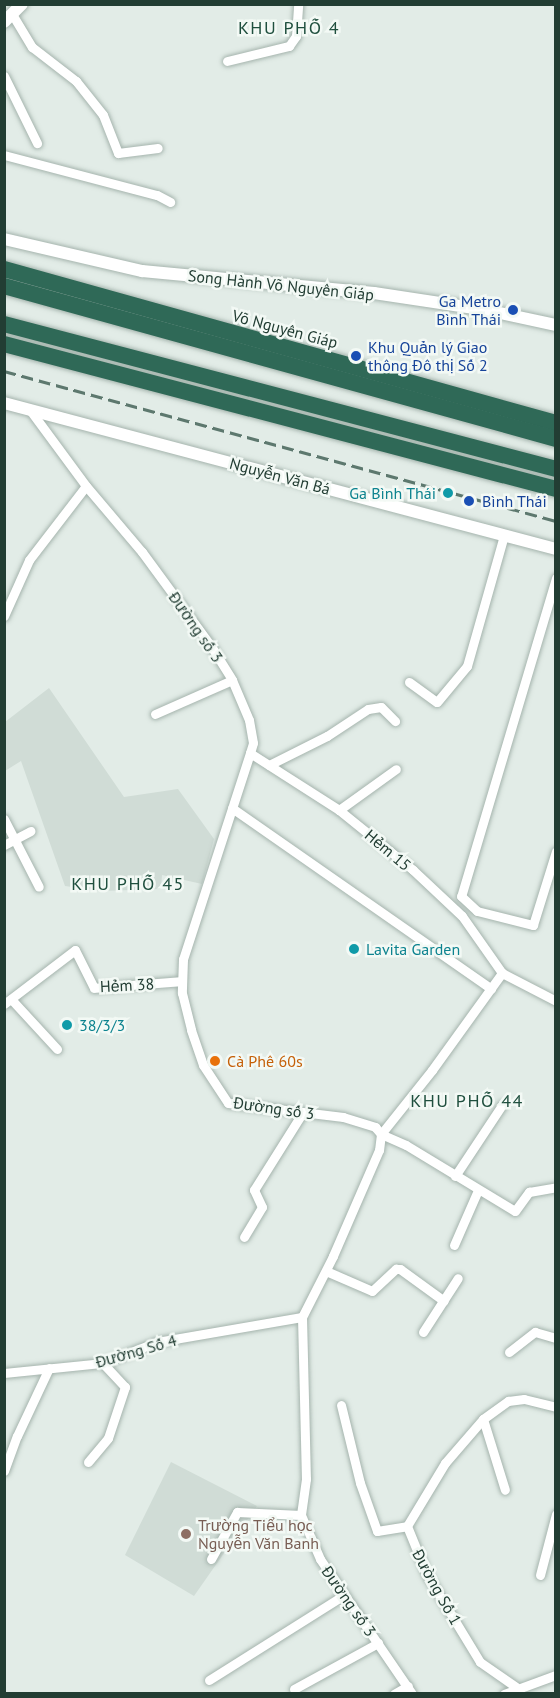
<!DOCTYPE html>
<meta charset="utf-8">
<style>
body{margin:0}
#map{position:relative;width:560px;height:1698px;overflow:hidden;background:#e2ece7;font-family:"PT Sans",sans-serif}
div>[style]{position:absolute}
.built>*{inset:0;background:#d0dcd6}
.roads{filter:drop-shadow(0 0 2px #a5b4ad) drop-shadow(0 0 2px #a5b4ad)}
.street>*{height:9px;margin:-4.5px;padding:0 4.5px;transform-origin:4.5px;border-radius:4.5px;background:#fff}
.secondary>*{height:12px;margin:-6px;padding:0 6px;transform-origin:6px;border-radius:6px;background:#fff}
.highway>*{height:16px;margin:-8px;padding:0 8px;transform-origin:8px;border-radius:8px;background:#2f6957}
.rail>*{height:3px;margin-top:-1.5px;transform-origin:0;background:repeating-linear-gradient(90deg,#5d786e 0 12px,transparent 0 18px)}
.dots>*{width:16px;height:16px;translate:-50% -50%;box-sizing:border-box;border:3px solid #f3f9f5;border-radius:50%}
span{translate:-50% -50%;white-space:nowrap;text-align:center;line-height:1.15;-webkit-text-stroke:5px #f3f9f5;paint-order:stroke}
.street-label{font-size:16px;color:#223d33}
.transit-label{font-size:16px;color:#164399}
.right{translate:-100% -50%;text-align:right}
.left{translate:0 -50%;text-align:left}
.culture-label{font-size:16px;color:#0d838f}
.food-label{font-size:16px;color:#c56008}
.education-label{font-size:16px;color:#785e54}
.neighbourhood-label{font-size:18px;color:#1f4f3e;letter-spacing:1.5px}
.frame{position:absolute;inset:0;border:6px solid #223d33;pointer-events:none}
</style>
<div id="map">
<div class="built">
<i style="clip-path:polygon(49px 688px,124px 797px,178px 789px,214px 839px,202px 884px,162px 875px,161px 889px,101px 891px,65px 886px,21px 761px,5px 771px,5px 722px)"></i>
<i style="clip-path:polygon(171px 1462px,257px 1506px,194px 1596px,125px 1555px)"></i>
</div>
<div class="roads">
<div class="street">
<i style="left:12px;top:14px;width:39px;rotate:59deg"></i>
<i style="left:32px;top:47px;width:56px;rotate:37.7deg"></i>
<i style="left:76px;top:81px;width:43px;rotate:51.5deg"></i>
<i style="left:103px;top:115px;width:41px;rotate:68.5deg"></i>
<i style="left:118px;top:153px;width:40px;rotate:-7.1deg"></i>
<i style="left:227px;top:61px;width:64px;rotate:-13.6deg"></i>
<i style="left:289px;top:46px;width:12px;rotate:-55deg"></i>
<i style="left:296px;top:36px;width:32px;rotate:-86deg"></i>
<i style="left:4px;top:76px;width:75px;rotate:63.8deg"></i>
<i style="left:4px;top:155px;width:158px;rotate:14.7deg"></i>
<i style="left:157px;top:195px;width:15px;rotate:28deg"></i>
<i style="left:30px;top:410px;width:94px;rotate:53.6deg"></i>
<i style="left:86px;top:486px;width:87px;rotate:49.7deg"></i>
<i style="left:142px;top:552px;width:117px;rotate:53.7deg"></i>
<i style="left:211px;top:646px;width:40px;rotate:58deg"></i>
<i style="left:232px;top:680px;width:43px;rotate:67deg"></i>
<i style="left:249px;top:720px;width:23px;rotate:80deg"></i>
<i style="left:253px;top:743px;width:10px;rotate:107deg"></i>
<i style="left:250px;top:753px;width:217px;rotate:108deg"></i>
<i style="left:183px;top:959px;width:34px;rotate:92deg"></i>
<i style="left:182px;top:993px;width:38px;rotate:76deg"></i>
<i style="left:191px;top:1030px;width:37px;rotate:71deg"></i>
<i style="left:203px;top:1065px;width:45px;rotate:56.7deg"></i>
<i style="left:228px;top:1103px;width:116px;rotate:6.9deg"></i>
<i style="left:343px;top:1117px;width:34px;rotate:17deg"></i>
<i style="left:375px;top:1127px;width:9px;rotate:49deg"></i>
<i style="left:381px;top:1134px;width:27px;rotate:24deg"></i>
<i style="left:406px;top:1145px;width:127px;rotate:31.2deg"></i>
<i style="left:515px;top:1211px;width:24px;rotate:-54deg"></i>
<i style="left:529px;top:1192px;width:27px;rotate:-10deg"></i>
<i style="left:556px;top:578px;width:332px;rotate:106.6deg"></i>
<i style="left:461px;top:896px;width:22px;rotate:43deg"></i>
<i style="left:477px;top:911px;width:58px;rotate:14deg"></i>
<i style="left:533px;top:925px;width:77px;rotate:-72.7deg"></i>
<i style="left:4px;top:616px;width:61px;rotate:-65.9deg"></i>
<i style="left:29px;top:560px;width:93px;rotate:-52.4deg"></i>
<i style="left:409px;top:682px;width:34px;rotate:36deg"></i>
<i style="left:437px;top:702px;width:47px;rotate:-50.2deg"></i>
<i style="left:467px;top:666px;width:136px;rotate:-74.2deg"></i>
<i style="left:155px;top:714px;width:84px;rotate:-23.8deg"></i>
<i style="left:250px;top:753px;width:106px;rotate:32.6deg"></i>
<i style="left:339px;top:810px;width:95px;rotate:39deg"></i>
<i style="left:413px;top:870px;width:67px;rotate:43.2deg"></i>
<i style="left:462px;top:916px;width:70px;rotate:54.9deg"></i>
<i style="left:502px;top:973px;width:61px;rotate:27.4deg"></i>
<i style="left:269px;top:765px;width:65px;rotate:-26.6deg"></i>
<i style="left:327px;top:736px;width:49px;rotate:-33.4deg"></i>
<i style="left:368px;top:709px;width:13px;rotate:-9deg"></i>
<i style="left:381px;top:707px;width:20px;rotate:45deg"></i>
<i style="left:232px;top:808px;width:316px;rotate:34.9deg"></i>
<i style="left:339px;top:810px;width:70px;rotate:-35.7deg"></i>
<i style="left:4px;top:819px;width:76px;rotate:62.8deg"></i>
<i style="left:4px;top:845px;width:30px;rotate:-28deg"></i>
<i style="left:11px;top:999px;width:68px;rotate:47.4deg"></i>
<i style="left:4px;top:1004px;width:89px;rotate:-37.3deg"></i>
<i style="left:75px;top:950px;width:42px;rotate:63.4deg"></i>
<i style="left:94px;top:988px;width:88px;rotate:-4.5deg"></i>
<i style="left:381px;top:1134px;width:16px;rotate:97deg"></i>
<i style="left:379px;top:1150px;width:116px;rotate:113.5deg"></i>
<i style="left:333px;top:1256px;width:68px;rotate:116.9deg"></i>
<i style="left:302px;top:1317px;width:162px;rotate:88.6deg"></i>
<i style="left:306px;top:1479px;width:36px;rotate:98deg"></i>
<i style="left:301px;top:1515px;width:48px;rotate:66.6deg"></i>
<i style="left:320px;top:1559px;width:163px;rotate:55.7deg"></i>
<i style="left:381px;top:1134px;width:82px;rotate:-51.4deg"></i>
<i style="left:432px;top:1070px;width:120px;rotate:-54.2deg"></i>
<i style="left:455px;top:1176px;width:85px;rotate:-56.5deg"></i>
<i style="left:244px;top:1237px;width:35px;rotate:-59deg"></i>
<i style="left:262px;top:1207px;width:19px;rotate:-115deg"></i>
<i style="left:254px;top:1190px;width:92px;rotate:-57.9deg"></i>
<i style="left:454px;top:1245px;width:60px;rotate:-66.4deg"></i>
<i style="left:326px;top:1271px;width:50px;rotate:23.5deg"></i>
<i style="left:372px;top:1291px;width:33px;rotate:-43deg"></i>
<i style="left:396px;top:1269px;width:4px"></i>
<i style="left:400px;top:1269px;width:54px;rotate:36deg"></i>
<i style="left:423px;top:1332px;width:64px;rotate:-57.1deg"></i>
<i style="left:509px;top:1352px;width:33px;rotate:-38deg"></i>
<i style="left:535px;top:1332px;width:22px;rotate:16deg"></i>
<i style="left:4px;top:1373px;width:100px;rotate:-5.8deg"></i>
<i style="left:103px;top:1363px;width:58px;rotate:-21.3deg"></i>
<i style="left:157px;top:1342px;width:147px;rotate:-9.8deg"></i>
<i style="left:341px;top:1405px;width:80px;rotate:76.3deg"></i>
<i style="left:360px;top:1483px;width:51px;rotate:70.5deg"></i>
<i style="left:377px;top:1531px;width:30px;rotate:-9deg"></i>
<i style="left:483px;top:1419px;width:74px;rotate:72.8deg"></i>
<i style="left:88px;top:1462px;width:31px;rotate:-50deg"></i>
<i style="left:108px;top:1438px;width:54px;rotate:-71.6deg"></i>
<i style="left:125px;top:1387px;width:33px;rotate:-133deg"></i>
<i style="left:4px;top:1471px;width:37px;rotate:-70deg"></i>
<i style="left:17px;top:1436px;width:75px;rotate:-64.8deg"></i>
<i style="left:211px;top:1559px;width:54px;rotate:-61deg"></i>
<i style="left:237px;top:1512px;width:64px;rotate:2.7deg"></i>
<i style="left:540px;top:1575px;width:63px;rotate:-75.3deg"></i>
<i style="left:209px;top:1680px;width:160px;rotate:-32.2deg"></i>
<i style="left:516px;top:1687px;width:44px;rotate:-145.2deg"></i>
<i style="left:480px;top:1662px;width:102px;rotate:-121.3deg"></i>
<i style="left:427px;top:1575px;width:53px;rotate:-112.2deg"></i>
<i style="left:407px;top:1526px;width:74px;rotate:-58.9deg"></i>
<i style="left:445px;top:1463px;width:58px;rotate:-49.2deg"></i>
<i style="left:483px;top:1419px;width:31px;rotate:-36deg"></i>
<i style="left:508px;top:1401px;width:16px;rotate:-7deg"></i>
<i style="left:524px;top:1399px;width:33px;rotate:14deg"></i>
<i style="left:294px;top:1689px;width:96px;rotate:-28.7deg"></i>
<i style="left:394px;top:1694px;width:16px;rotate:-30deg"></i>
<i style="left:504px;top:1694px;width:55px;rotate:-20.1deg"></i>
</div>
<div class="secondary">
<i style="left:4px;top:22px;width:25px;rotate:-45deg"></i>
<i style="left:4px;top:239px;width:142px;rotate:13.1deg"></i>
<i style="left:142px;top:271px;width:233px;rotate:5.4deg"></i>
<i style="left:374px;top:293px;width:113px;rotate:8.6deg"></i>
<i style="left:486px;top:310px;width:72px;rotate:12.1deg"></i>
<i style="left:4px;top:403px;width:571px;rotate:14.82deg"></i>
</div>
<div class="highway">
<i style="left:4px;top:269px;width:573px;rotate:15.59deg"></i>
<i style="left:4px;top:286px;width:573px;rotate:15.49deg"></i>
<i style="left:4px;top:324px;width:571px;rotate:14.72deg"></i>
<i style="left:4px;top:344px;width:571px;rotate:14.72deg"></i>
</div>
</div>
<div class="rail">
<i style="left:4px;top:371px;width:572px;rotate:15.2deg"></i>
</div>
<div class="dots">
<i style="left:513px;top:310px;background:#1a4fb4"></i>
<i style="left:356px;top:356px;background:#1a4fb4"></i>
<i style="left:448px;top:493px;background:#0f9aa8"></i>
<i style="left:469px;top:501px;background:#1a4fb4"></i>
<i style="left:354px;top:949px;background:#0f9aa8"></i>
<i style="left:67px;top:1025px;background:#0f9aa8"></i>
<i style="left:215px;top:1061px;background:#e8710a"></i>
<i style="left:186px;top:1534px;background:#8d6e63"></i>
</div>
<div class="street-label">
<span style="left:281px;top:285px;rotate:6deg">Song Hành Võ Nguyên Giáp</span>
<span style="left:285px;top:329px;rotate:15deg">Võ Nguyên Giáp</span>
<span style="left:280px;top:476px;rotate:15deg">Nguyễn Văn Bá</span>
<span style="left:196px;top:627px;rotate:55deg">Đường số 3</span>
<span style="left:388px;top:850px;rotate:40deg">Hẻm 15</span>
<span style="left:127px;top:985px;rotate:-3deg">Hẻm 38</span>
<span style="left:274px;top:1108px;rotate:8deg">Đường số 3</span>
<span style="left:136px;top:1351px;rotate:-16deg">Đường Số 4</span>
<span style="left:437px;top:1587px;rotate:61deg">Đường Số 1</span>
<span style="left:349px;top:1601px;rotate:55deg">Đường số 3</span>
</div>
<div class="transit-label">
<span class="right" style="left:501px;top:310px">Ga Metro<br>Bình Thái</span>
<span class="left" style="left:368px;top:356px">Khu Quản lý Giao<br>thông Đô thị Số 2</span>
<span class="left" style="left:482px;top:501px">Bình Thái</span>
</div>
<div class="culture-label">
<span class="right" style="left:436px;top:493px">Ga Bình Thái</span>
<span class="left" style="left:366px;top:949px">Lavita Garden</span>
<span class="left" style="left:79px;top:1025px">38/3/3</span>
</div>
<div class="food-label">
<span class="left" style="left:227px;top:1061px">Cà Phê 60s</span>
</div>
<div class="education-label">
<span class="left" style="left:198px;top:1534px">Trường Tiểu học<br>Nguyễn Văn Banh</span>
</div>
<div class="neighbourhood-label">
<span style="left:289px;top:28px">KHU PHỐ 4</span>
<span style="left:128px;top:884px">KHU PHỐ 45</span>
<span style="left:467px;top:1101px">KHU PHỐ 44</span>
</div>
<div class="frame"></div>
</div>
